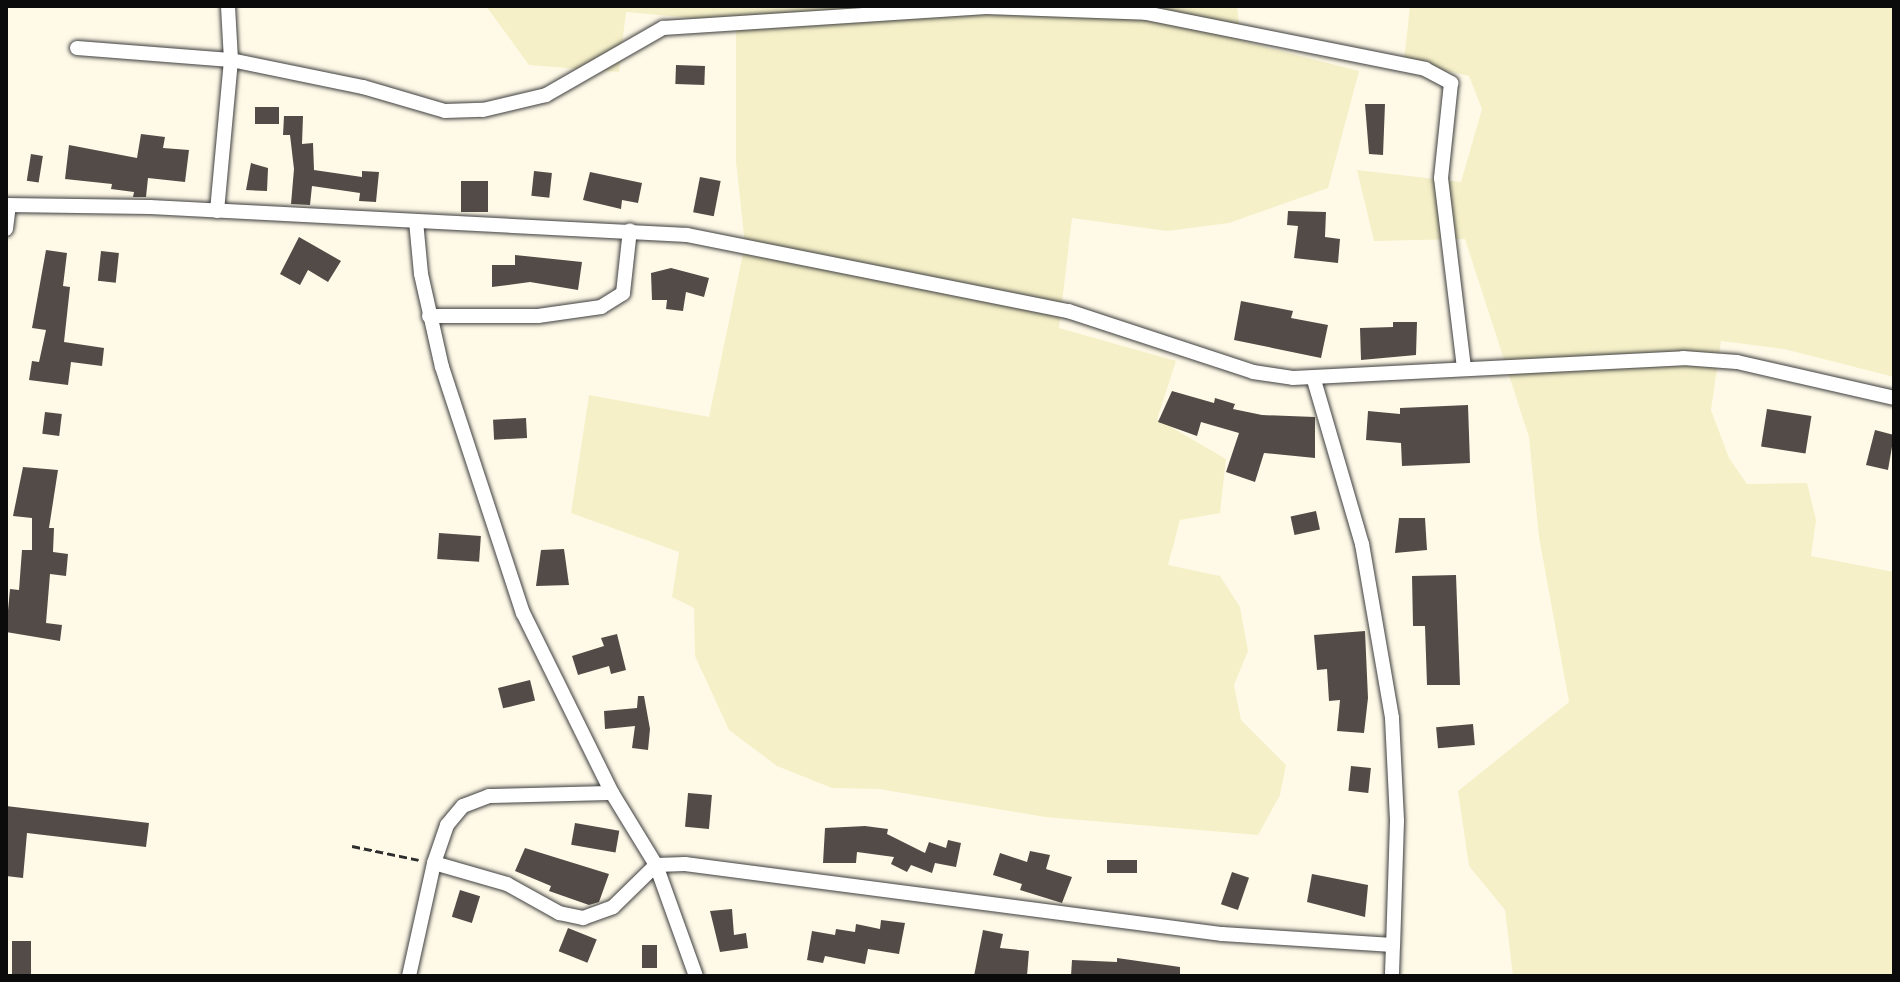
<!DOCTYPE html>
<style>
body{margin:0}
#map{position:relative;width:1900px;height:982px;overflow:hidden;background:#fffae8;font-family:Bitter,serif}
div>[style]{position:absolute}
.farmland>*{inset:0;background:#f5f0c8}
.building>*{inset:0;background:#534b47;transform-origin:0 0}
.path>*{height:3px;margin-top:-1.5px;transform-origin:0;background:repeating-linear-gradient(90deg,#2d2d2d 0 8px,transparent 0 12px)}
.roads{filter:drop-shadow(0 0 2px #3e3e3e) drop-shadow(0 0 2px #3e3e3e)}
.minor>*{height:14px;margin:-7px;padding:0 7px;transform-origin:7px;border-radius:7px;background:#fff}
span{translate:-50% -50%;white-space:nowrap;text-align:center;line-height:1.15;-webkit-text-stroke:8px #fff;paint-order:stroke}
.frame{position:absolute;inset:0;border:8px solid #0b0b0b;pointer-events:none}
</style>
<div id="map">
<div class="farmland">
<i style="clip-path:polygon(486px 6px,1237px 6px,1241px 41px,1359px 71px,1328px 188px,1229px 223px,1167px 231px,1072px 218px,1059px 328px,1176px 361px,1157px 419px,1226px 459px,1220px 513px,1180px 520px,1168px 565px,1220px 576px,1240px 607px,1248px 651px,1234px 685px,1241px 720px,1286px 765px,1280px 795px,1258px 835px,1045px 817px,879px 789px,832px 788px,777px 766px,729px 730px,695px 656px,694px 608px,672px 597px,679px 552px,571px 513px,589px 395px,709px 417px,745px 244px,736px 162px,736px 22px,626px 12px,619px 72px,529px 65px)"></i>
<i style="clip-path:polygon(1410px 6px,1894px 6px,1894px 377px,1784px 349px,1721px 341px,1711px 410px,1729px 458px,1747px 484px,1807px 483px,1816px 520px,1811px 556px,1894px 572px,1894px 976px,1513px 976px,1505px 910px,1469px 866px,1458px 791px,1569px 702px,1539px 537px,1529px 437px,1465px 239px,1374px 241px,1357px 170px,1461px 182px,1482px 109px,1469px 76px,1404px 61px)"></i>
</div>
<div class="building">
<i style="left:676px;top:65px;width:29px;height:19px;rotate:2deg"></i>
<i style="clip-path:polygon(1365px 104px,1385px 104px,1383px 155px,1369px 154px)"></i>
<i style="left:255px;top:107px;width:24px;height:17px"></i>
<i style="clip-path:polygon(284px 116px,303px 116px,302px 144px,313px 143px,314px 170px,362px 177px,362px 171px,379px 172px,376px 202px,359px 201px,360px 193px,312px 186px,310px 205px,291px 204px,294px 169px,290px 135px,283px 135px)"></i>
<i style="clip-path:polygon(141px 134px,165px 137px,163px 148px,189px 150px,185px 182px,148px 178px,146px 197px,133px 197px,134px 192px,111px 189px,112px 184px,65px 179px,69px 145px,137px 158px)"></i>
<i style="left:31px;top:154px;width:12px;height:27px;rotate:9deg"></i>
<i style="clip-path:polygon(251px 163px,268px 168px,267px 191px,246px 190px)"></i>
<i style="left:534px;top:171px;width:18px;height:25px;rotate:6deg"></i>
<i style="clip-path:polygon(590px 172px,642px 183px,638px 203px,622px 200px,621px 209px,583px 200px)"></i>
<i style="left:700px;top:177px;width:21px;height:36px;rotate:11deg"></i>
<i style="left:461px;top:181px;width:27px;height:31px"></i>
<i style="clip-path:polygon(1288px 211px,1326px 212px,1325px 237px,1340px 239px,1338px 263px,1294px 258px,1298px 226px,1287px 225px)"></i>
<i style="clip-path:polygon(299px 237px,341px 261px,328px 282px,308px 270px,300px 285px,280px 274px)"></i>
<i style="clip-path:polygon(46px 250px,67px 253px,63px 286px,70px 287px,64px 342px,104px 348px,102px 366px,71px 362px,68px 385px,29px 380px,32px 361px,39px 362px,46px 330px,32px 328px)"></i>
<i style="left:101px;top:251px;width:18px;height:30px;rotate:6deg"></i>
<i style="clip-path:polygon(515px 255px,582px 262px,578px 290px,530px 282px,492px 287px,492px 265px,515px 265px)"></i>
<i style="clip-path:polygon(671px 268px,709px 278px,704px 297px,686px 292px,683px 311px,666px 309px,667px 300px,652px 300px,651px 273px)"></i>
<i style="clip-path:polygon(1241px 301px,1293px 311px,1291px 318px,1328px 325px,1321px 358px,1234px 340px)"></i>
<i style="clip-path:polygon(1393px 322px,1417px 322px,1416px 355px,1361px 360px,1360px 328px,1393px 327px)"></i>
<i style="clip-path:polygon(1172px 391px,1214px 403px,1215px 398px,1235px 404px,1233px 409px,1262px 415px,1315px 417px,1315px 458px,1264px 453px,1255px 482px,1226px 472px,1239px 433px,1201px 422px,1197px 436px,1158px 422px)"></i>
<i style="clip-path:polygon(1468px 405px,1470px 463px,1402px 466px,1401px 443px,1366px 440px,1368px 411px,1400px 414px,1400px 408px)"></i>
<i style="left:1767px;top:409px;width:45px;height:38px;rotate:9deg"></i>
<i style="left:45px;top:412px;width:17px;height:22px;rotate:7deg"></i>
<i style="left:526px;top:418px;width:20px;height:33px;rotate:87deg"></i>
<i style="clip-path:polygon(1875px 430px,1894px 435px,1888px 470px,1866px 465px)"></i>
<i style="clip-path:polygon(23px 467px,58px 470px,49px 528px,54px 528px,53px 552px,68px 554px,66px 576px,50px 574px,46px 623px,62px 625px,60px 641px,6px 632px,10px 589px,19px 590px,22px 550px,32px 550px,32px 518px,13px 516px)"></i>
<i style="left:1316px;top:511px;width:19px;height:26px;rotate:78deg"></i>
<i style="clip-path:polygon(1399px 518px,1425px 518px,1427px 550px,1395px 553px)"></i>
<i style="left:439px;top:533px;width:42px;height:26px;rotate:4deg"></i>
<i style="clip-path:polygon(564px 549px,569px 585px,536px 586px,541px 550px)"></i>
<i style="clip-path:polygon(1456px 575px,1460px 685px,1427px 685px,1425px 626px,1413px 626px,1412px 576px)"></i>
<i style="clip-path:polygon(1365px 631px,1368px 698px,1364px 733px,1337px 731px,1340px 700px,1329px 701px,1327px 669px,1317px 670px,1314px 635px)"></i>
<i style="clip-path:polygon(617px 634px,626px 670px,611px 674px,609px 666px,578px 675px,572px 656px,604px 646px,601px 638px)"></i>
<i style="left:530px;top:680px;width:21px;height:33px;rotate:76deg"></i>
<i style="clip-path:polygon(638px 696px,644px 696px,650px 729px,648px 750px,632px 748px,635px 726px,605px 729px,604px 711px,637px 708px)"></i>
<i style="left:1473px;top:724px;width:21px;height:37px;rotate:85deg"></i>
<i style="left:1351px;top:766px;width:20px;height:25px;rotate:6deg"></i>
<i style="left:688px;top:793px;width:24px;height:34px;rotate:5deg"></i>
<i style="clip-path:polygon(6px 806px,149px 823px,146px 847px,27px 833px,23px 878px,6px 876px)"></i>
<i style="left:575px;top:823px;width:45px;height:22px;rotate:10deg"></i>
<i style="clip-path:polygon(865px 826px,888px 829px,887px 834px,925px 853px,929px 842px,946px 848px,948px 840px,961px 843px,956px 867px,935px 863px,932px 873px,911px 865px,907px 872px,891px 864px,894px 857px,857px 852px,856px 863px,823px 863px,825px 828px)"></i>
<i style="clip-path:polygon(525px 848px,609px 874px,599px 902px,589px 905px,549px 891px,551px 886px,515px 871px)"></i>
<i style="clip-path:polygon(1030px 851px,1050px 855px,1046px 869px,1072px 877px,1062px 903px,1020px 890px,1022px 884px,993px 875px,1000px 853px,1027px 862px)"></i>
<i style="left:1137px;top:860px;width:13px;height:30px;rotate:90deg"></i>
<i style="left:1232px;top:872px;width:18px;height:34px;rotate:19deg"></i>
<i style="clip-path:polygon(1312px 874px,1368px 885px,1365px 917px,1307px 902px)"></i>
<i style="left:460px;top:890px;width:21px;height:28px;rotate:17deg"></i>
<i style="clip-path:polygon(732px 909px,734px 935px,746px 933px,748px 948px,720px 952px,710px 911px)"></i>
<i style="clip-path:polygon(881px 920px,905px 923px,899px 954px,868px 949px,865px 964px,825px 956px,823px 963px,807px 960px,812px 931px,835px 935px,836px 929px,855px 932px,856px 924px,880px 929px)"></i>
<i style="left:568px;top:928px;width:31px;height:25px;rotate:22deg"></i>
<i style="clip-path:polygon(983px 930px,1003px 934px,1000px 948px,1029px 951px,1027px 976px,974px 976px)"></i>
<i style="left:31px;top:941px;width:35px;height:19px;rotate:90deg"></i>
<i style="left:642px;top:945px;width:15px;height:23px"></i>
<i style="clip-path:polygon(1117px 958px,1180px 967px,1180px 976px,1071px 976px,1072px 960px,1117px 962px)"></i>
</div>
<div class="path">
<i style="left:352px;top:846px;width:68px;rotate:11.8deg"></i>
</div>
<div class="roads">
<div class="minor">
<i style="left:77px;top:48px;width:154px;rotate:4.5deg"></i>
<i style="left:231px;top:60px;width:135px;rotate:11.6deg"></i>
<i style="left:363px;top:87px;width:85px;rotate:16.3deg"></i>
<i style="left:445px;top:111px;width:38px;rotate:-2deg"></i>
<i style="left:483px;top:110px;width:65px;rotate:-13.4deg"></i>
<i style="left:546px;top:95px;width:135px;rotate:-29.8deg"></i>
<i style="left:663px;top:28px;width:324px;rotate:-3.7deg"></i>
<i style="left:986px;top:7px;width:160px;rotate:2.1deg"></i>
<i style="left:1146px;top:13px;width:285px;rotate:11.3deg"></i>
<i style="left:1425px;top:69px;width:30px;rotate:28deg"></i>
<i style="left:1451px;top:83px;width:96px;rotate:96deg"></i>
<i style="left:1441px;top:178px;width:190px;rotate:83.1deg"></i>
<i style="left:6px;top:205px;width:144px;rotate:0.8deg"></i>
<i style="left:150px;top:207px;width:538px;rotate:2.98deg"></i>
<i style="left:687px;top:235px;width:389px;rotate:11.3deg"></i>
<i style="left:1068px;top:311px;width:195px;rotate:18.2deg"></i>
<i style="left:1253px;top:372px;width:40px;rotate:8.5deg"></i>
<i style="left:1293px;top:378px;width:391px;rotate:-2.9deg"></i>
<i style="left:1683px;top:358px;width:54px;rotate:4.2deg"></i>
<i style="left:1737px;top:362px;width:161px;rotate:12.9deg"></i>
<i style="left:217px;top:211px;width:152px;rotate:-84.7deg"></i>
<i style="left:231px;top:60px;width:54px;rotate:-93.2deg"></i>
<i style="left:416px;top:221px;width:53px;rotate:84.6deg"></i>
<i style="left:421px;top:274px;width:95px;rotate:77.3deg"></i>
<i style="left:442px;top:367px;width:259px;rotate:71.8deg"></i>
<i style="left:523px;top:613px;width:201px;rotate:63.7deg"></i>
<i style="left:612px;top:793px;width:84px;rotate:58.6deg"></i>
<i style="left:656px;top:865px;width:118px;rotate:70.2deg"></i>
<i style="left:6px;top:229px;width:24px;rotate:-83deg"></i>
<i style="left:429px;top:316px;width:109px"></i>
<i style="left:538px;top:316px;width:64px;rotate:-8.1deg"></i>
<i style="left:601px;top:307px;width:26px;rotate:-32deg"></i>
<i style="left:623px;top:293px;width:63px;rotate:-83.7deg"></i>
<i style="left:1314px;top:380px;width:171px;rotate:73.7deg"></i>
<i style="left:1362px;top:544px;width:177px;rotate:80.2deg"></i>
<i style="left:1392px;top:718px;width:103px;rotate:87.2deg"></i>
<i style="left:1397px;top:821px;width:124px;rotate:91.8deg"></i>
<i style="left:434px;top:863px;width:76px;rotate:16deg"></i>
<i style="left:507px;top:884px;width:60px;rotate:29.1deg"></i>
<i style="left:559px;top:913px;width:25px;rotate:12deg"></i>
<i style="left:583px;top:918px;width:32px;rotate:-20deg"></i>
<i style="left:613px;top:907px;width:60px;rotate:-44.3deg"></i>
<i style="left:656px;top:865px;width:29px;rotate:-2deg"></i>
<i style="left:685px;top:864px;width:542px;rotate:7.43deg"></i>
<i style="left:1222px;top:934px;width:171px;rotate:3.7deg"></i>
<i style="left:1393px;top:945px;width:31px;rotate:92deg"></i>
<i style="left:409px;top:976px;width:116px;rotate:-77.5deg"></i>
<i style="left:434px;top:863px;width:40px;rotate:-71.1deg"></i>
<i style="left:447px;top:825px;width:25px;rotate:-50deg"></i>
<i style="left:463px;top:806px;width:28px;rotate:-21deg"></i>
<i style="left:489px;top:796px;width:123px;rotate:-1.4deg"></i>
</div>
</div>
<div class="frame"></div>
</div>
